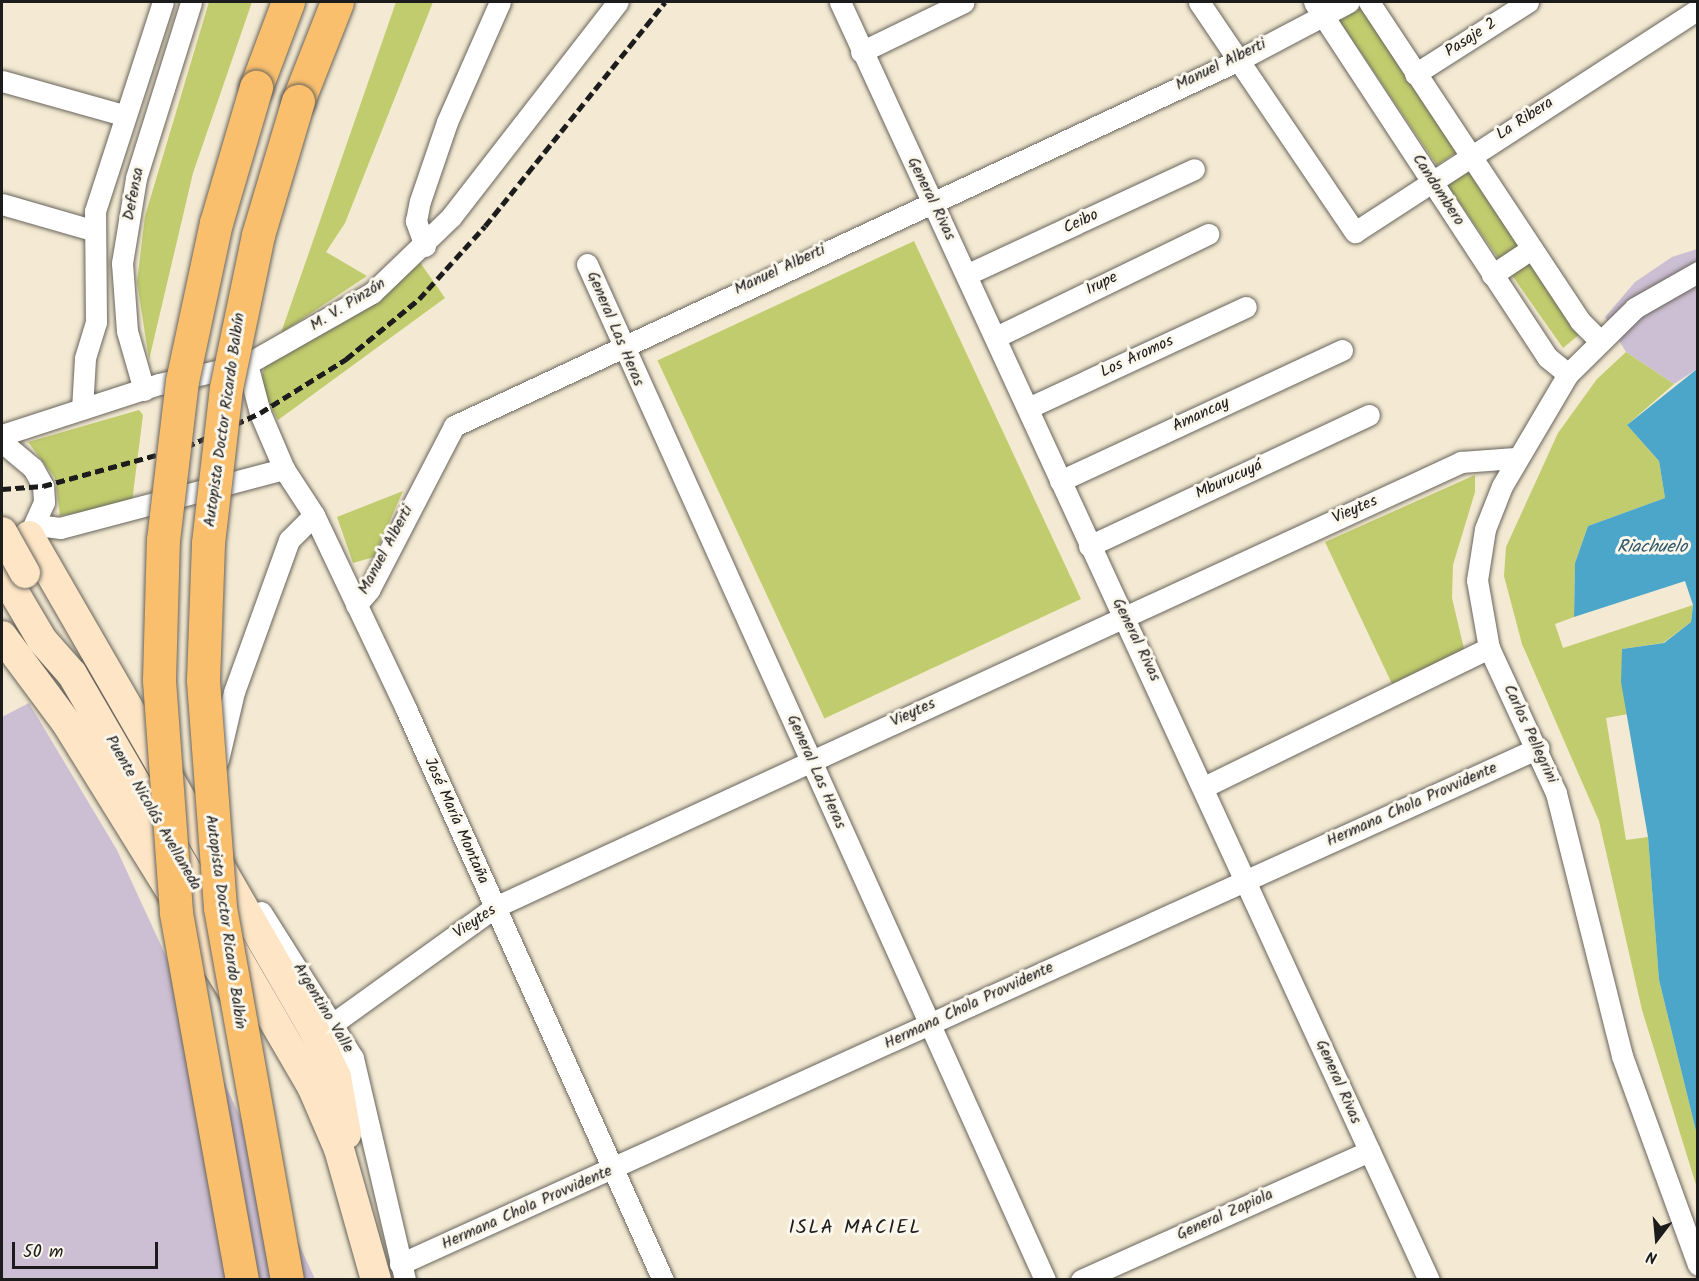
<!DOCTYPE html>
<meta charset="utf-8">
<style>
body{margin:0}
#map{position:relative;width:1699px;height:1281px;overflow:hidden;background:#f4ead3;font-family:Kalam,sans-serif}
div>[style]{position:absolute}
.industrial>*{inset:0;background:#ccbed3}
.green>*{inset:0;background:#c0cc6d;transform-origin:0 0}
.water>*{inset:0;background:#4ca6ca}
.roads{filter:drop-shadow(0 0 2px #68645c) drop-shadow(0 0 2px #68645c)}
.street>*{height:21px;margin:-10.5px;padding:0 10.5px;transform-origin:10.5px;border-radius:10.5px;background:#fff}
.secondary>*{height:30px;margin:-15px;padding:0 15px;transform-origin:15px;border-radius:15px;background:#fde5c5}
.highway>*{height:33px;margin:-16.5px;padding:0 16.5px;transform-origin:16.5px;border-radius:16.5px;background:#f9bf6d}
.rail>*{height:4.5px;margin-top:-2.25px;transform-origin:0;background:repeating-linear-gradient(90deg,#1c1c1c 0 9px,transparent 0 13.5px)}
.bridges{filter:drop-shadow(0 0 2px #68645c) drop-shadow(0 0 2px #68645c)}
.secondary-bridge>*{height:30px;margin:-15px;padding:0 15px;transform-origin:15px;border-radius:15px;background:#fde5c5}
.highway-bridge>*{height:33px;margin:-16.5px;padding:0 16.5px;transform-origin:16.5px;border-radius:16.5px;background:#f9bf6d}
span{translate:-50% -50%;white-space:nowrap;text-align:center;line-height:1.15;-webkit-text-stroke:6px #fbf7ec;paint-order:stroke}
.street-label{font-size:16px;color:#1c1c1c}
.water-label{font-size:18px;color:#325a6a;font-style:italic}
.quarter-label{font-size:20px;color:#1c1c1c;letter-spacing:1.5px}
.frame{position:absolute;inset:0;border:3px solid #1c1c1c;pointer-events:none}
.north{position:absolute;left:1627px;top:1209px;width:60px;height:60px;-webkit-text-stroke:4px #fbf7ec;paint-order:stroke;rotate:196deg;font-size:16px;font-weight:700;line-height:24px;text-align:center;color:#1c1c1c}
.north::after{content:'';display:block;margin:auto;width:21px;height:27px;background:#1c1c1c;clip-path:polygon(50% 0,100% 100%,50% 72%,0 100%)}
.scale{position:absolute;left:12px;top:1242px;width:146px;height:27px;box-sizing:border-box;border:3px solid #1c1c1c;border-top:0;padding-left:8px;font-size:18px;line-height:21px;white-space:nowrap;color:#1c1c1c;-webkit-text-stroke:4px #fbf7ec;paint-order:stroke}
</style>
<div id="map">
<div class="industrial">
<i style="clip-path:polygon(1697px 249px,1697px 369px,1674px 384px,1626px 352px,1605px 317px,1635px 282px,1672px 257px)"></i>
<i style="clip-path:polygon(29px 703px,117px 850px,315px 1279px,2px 1280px,2px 717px)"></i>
</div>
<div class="green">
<i style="clip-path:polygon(209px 2px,252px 2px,193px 173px,149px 360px,137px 282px,145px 216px)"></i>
<i style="clip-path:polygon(396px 2px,433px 2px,345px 223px,326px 252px,367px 276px,281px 333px)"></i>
<i style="left:1362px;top:6px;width:174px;height:27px;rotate:56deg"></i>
<i style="left:1466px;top:165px;width:97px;height:27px;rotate:55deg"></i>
<i style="left:914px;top:241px;width:395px;height:283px;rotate:65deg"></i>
<i style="clip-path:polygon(1530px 256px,1580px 334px,1563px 348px,1509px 271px)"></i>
<i style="clip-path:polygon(419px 261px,445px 298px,278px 420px,259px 385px,266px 363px)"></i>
<i style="clip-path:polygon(1626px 352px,1674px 384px,1627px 425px,1659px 461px,1665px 498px,1588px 526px,1575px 563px,1574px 617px,1555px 624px,1563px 648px,1693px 605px,1691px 622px,1663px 643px,1622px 649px,1628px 714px,1606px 718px,1626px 840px,1648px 837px,1659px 980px,1697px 1135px,1697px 1188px,1642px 1010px,1599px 821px,1522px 644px,1504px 576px,1506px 547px,1558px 433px,1597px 379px)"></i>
<i style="clip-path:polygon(139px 410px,143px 415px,132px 502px,60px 516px,55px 478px,28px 442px)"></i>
<i style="clip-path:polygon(1475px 475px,1475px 492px,1453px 565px,1452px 598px,1464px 649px,1393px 686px,1325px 542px)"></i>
<i style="clip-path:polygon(403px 491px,374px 557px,353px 563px,337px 517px)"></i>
</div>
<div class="water">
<i style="clip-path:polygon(1697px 369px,1697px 1135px,1659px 980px,1648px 837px,1621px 682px,1622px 649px,1664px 643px,1691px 622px,1693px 605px,1685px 581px,1574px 617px,1575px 563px,1588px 526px,1665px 498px,1659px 461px,1627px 425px)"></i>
</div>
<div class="roads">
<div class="street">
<i style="left:840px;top:2px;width:1407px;rotate:65.26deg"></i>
<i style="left:1199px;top:2px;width:278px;rotate:55.9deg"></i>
<i style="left:1355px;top:232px;width:409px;rotate:-33deg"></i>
<i style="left:1314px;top:2px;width:425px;rotate:56.7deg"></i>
<i style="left:1547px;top:357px;width:27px;rotate:39deg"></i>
<i style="left:1369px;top:2px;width:382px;rotate:56.5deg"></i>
<i style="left:1580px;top:321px;width:25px;rotate:45deg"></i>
<i style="left:861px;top:52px;width:114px;rotate:-25.9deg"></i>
<i style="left:1415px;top:74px;width:134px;rotate:-32.5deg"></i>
<i style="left:2px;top:81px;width:126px;rotate:15.7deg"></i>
<i style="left:2px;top:204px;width:94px;rotate:16.1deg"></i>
<i style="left:425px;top:246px;width:27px;rotate:-110deg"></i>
<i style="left:416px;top:221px;width:20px;rotate:-79deg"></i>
<i style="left:420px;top:201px;width:83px;rotate:-71.1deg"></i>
<i style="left:447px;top:122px;width:131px;rotate:-66.2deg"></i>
<i style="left:587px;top:264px;width:1114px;rotate:65.73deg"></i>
<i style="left:1698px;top:272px;width:73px;rotate:150.3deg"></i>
<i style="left:1635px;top:308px;width:94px;rotate:135.4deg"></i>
<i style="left:1568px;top:374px;width:130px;rotate:120.5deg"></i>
<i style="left:1502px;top:486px;width:46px;rotate:111.6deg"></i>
<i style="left:1485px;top:529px;width:52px;rotate:98.9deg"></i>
<i style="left:1477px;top:580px;width:69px;rotate:80deg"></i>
<i style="left:1489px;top:648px;width:160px;rotate:65.2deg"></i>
<i style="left:1556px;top:793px;width:271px;rotate:75.9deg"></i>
<i style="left:1622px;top:1056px;width:222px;rotate:70deg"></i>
<i style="left:968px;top:274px;width:249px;rotate:-24.9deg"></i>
<i style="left:1492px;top:275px;width:47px;rotate:-33.7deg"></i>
<i style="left:996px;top:337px;width:236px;rotate:-25.9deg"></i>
<i style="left:247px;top:364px;width:51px;rotate:75.1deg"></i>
<i style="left:260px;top:413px;width:61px;rotate:66.8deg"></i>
<i style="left:284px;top:469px;width:55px;rotate:56.9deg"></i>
<i style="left:314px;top:515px;width:215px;rotate:64.6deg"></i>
<i style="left:406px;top:709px;width:626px;rotate:65.77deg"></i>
<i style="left:144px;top:390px;width:61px;rotate:-106.1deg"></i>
<i style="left:127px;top:331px;width:68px;rotate:-94.2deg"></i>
<i style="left:122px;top:263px;width:86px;rotate:-80.6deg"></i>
<i style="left:136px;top:178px;width:184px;rotate:-72.6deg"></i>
<i style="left:1028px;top:408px;width:240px;rotate:-24.9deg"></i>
<i style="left:82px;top:409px;width:51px;rotate:-86.6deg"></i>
<i style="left:85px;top:358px;width:38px;rotate:-73deg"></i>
<i style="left:96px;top:322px;width:111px;rotate:-90.5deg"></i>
<i style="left:95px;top:211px;width:220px;rotate:-72deg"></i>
<i style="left:2px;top:435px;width:165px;rotate:-18deg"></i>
<i style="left:159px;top:384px;width:90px;rotate:-12.8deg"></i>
<i style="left:247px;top:364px;width:144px;rotate:-29.6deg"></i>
<i style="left:372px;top:293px;width:110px;rotate:-43.9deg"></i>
<i style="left:451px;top:217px;width:272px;rotate:-52.2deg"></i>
<i style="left:2px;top:442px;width:40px;rotate:40deg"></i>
<i style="left:33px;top:468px;width:21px;rotate:61deg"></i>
<i style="left:43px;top:486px;width:16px;rotate:86deg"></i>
<i style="left:44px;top:502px;width:37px;rotate:114deg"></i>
<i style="left:1060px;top:481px;width:311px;rotate:-24.9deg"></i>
<i style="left:36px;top:525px;width:24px;rotate:7deg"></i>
<i style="left:60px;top:528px;width:232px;rotate:-14.8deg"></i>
<i style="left:1089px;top:546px;width:309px;rotate:-25.1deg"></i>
<i style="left:356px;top:605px;width:20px;rotate:-49deg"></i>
<i style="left:369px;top:590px;width:185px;rotate:-62.6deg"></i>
<i style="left:454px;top:426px;width:866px;rotate:-25deg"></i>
<i style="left:1239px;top:60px;width:124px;rotate:-27.8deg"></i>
<i style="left:218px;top:760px;width:70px;rotate:-76.8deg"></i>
<i style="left:234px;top:692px;width:162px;rotate:-70.1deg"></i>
<i style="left:289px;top:540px;width:35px;rotate:-45deg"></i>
<i style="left:1206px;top:786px;width:315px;rotate:-26deg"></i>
<i style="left:261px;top:912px;width:173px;rotate:57.8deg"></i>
<i style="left:353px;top:1058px;width:228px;rotate:76.8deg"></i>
<i style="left:335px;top:1022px;width:197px;rotate:-35.7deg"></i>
<i style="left:495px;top:907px;width:1064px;rotate:-24.73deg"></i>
<i style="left:1461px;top:462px;width:54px;rotate:-4.2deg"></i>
<i style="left:400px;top:1264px;width:1250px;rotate:-24.39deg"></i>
<i style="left:1081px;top:1280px;width:316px;rotate:-24.1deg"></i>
</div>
<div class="secondary">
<i style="left:29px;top:536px;width:573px;rotate:60.03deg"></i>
<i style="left:315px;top:1032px;width:50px;rotate:65deg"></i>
<i style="left:336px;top:1077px;width:58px;rotate:80deg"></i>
<i style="left:2px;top:572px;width:79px;rotate:59.5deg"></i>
<i style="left:42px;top:640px;width:45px;rotate:48.6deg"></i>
<i style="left:72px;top:674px;width:477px;rotate:59.8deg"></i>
<i style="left:312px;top:1086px;width:69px;rotate:66.8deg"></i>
<i style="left:339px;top:1149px;width:136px;rotate:74.2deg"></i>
<i style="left:2px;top:636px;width:111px;rotate:53.4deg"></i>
<i style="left:68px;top:725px;width:315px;rotate:58.2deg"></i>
</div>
<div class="highway">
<i style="left:256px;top:87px;width:91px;rotate:-69.4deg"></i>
<i style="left:298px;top:101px;width:106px;rotate:-68.5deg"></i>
</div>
</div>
<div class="rail">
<i style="left:2px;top:489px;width:41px;rotate:-4.2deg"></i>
<i style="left:43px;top:486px;width:148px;rotate:-15.3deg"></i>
<i style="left:186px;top:447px;width:81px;rotate:-24.7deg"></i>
<i style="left:260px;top:413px;width:102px;rotate:-32.1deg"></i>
<i style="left:346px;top:359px;width:94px;rotate:-39.4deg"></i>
<i style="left:419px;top:299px;width:98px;rotate:-47.9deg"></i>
<i style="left:485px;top:226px;width:287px;rotate:-51.2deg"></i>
</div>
<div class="bridges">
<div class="secondary-bridge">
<i style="left:2px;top:532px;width:47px;rotate:60.7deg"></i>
</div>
<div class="highway-bridge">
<i style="left:242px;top:1280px;width:374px;rotate:-100.2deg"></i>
<i style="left:176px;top:912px;width:233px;rotate:-94.2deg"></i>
<i style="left:159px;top:680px;width:140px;rotate:-88.4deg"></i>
<i style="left:163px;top:540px;width:160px;rotate:-83.2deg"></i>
<i style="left:182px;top:381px;width:162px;rotate:-77.9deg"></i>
<i style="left:216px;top:223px;width:142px;rotate:-73.6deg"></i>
<i style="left:287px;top:1280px;width:379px;rotate:-100.2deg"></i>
<i style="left:220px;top:907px;width:228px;rotate:-94.3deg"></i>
<i style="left:203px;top:680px;width:137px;rotate:-87.9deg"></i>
<i style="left:208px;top:543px;width:156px;rotate:-83.4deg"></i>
<i style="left:226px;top:388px;width:156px;rotate:-78.2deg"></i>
<i style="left:258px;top:235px;width:140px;rotate:-73.4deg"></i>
</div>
</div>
<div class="street-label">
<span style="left:1471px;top:38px;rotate:-33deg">Pasaje 2</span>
<span style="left:1221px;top:65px;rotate:-26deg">Manuel Alberti</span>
<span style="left:1525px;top:119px;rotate:-33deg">La Ribera</span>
<span style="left:1438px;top:190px;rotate:57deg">Candombero</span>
<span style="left:134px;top:194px;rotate:-79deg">Defensa</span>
<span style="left:931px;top:199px;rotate:64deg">General Rivas</span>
<span style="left:1081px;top:222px;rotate:-25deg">Ceibo</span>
<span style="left:780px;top:270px;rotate:-25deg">Manuel Alberti</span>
<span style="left:1102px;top:284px;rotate:-27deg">Irupe</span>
<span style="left:348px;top:305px;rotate:-32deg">M. V. Pinzón</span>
<span style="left:615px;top:329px;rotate:67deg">General Las Heras</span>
<span style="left:1137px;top:357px;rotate:-25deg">Los Aromos</span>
<span style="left:1201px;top:415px;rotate:-25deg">Amancay</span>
<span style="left:225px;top:420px;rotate:-82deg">Autopista Doctor Ricardo Balbín</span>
<span style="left:1229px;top:480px;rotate:-25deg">Mburucuyá</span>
<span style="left:1355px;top:510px;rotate:-24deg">Vieytes</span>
<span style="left:386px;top:550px;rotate:-62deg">Manuel Alberti</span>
<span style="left:1136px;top:640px;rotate:64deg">General Rivas</span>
<span style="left:913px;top:713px;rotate:-25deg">Vieytes</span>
<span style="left:1530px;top:734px;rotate:65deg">Carlos Pellegrini</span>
<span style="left:816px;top:772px;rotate:66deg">General Las Heras</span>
<span style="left:1412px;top:805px;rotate:-24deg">Hermana Chola Provvidente</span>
<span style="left:153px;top:813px;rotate:60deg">Puente Nicolás Avellaneda</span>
<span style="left:456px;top:821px;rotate:66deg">José María Montaña</span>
<span style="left:225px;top:922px;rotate:82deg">Autopista Doctor Ricardo Balbín</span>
<span style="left:475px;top:922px;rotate:-34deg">Vieytes</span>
<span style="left:969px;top:1006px;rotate:-25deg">Hermana Chola Provvidente</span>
<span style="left:323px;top:1008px;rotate:59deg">Argentino Valle</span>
<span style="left:1338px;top:1082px;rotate:66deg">General Rivas</span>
<span style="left:527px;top:1208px;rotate:-24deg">Hermana Chola Provvidente</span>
<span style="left:1225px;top:1215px;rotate:-24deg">General Zapiola</span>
</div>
<div class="water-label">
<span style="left:1652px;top:548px">Riachuelo</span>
</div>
<div class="quarter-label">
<span style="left:855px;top:1228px">ISLA MACIEL</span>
</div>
<div class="frame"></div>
<div class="north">N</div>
<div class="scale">50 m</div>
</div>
